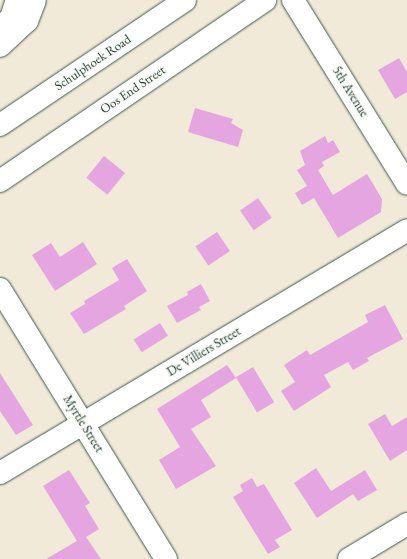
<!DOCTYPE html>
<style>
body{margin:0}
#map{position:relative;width:407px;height:559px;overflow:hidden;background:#f1ead8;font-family:"EB Garamond",serif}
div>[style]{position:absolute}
.building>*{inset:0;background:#e5a5e1;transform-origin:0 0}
.roads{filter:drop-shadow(0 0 1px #3e574d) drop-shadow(0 0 1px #3e574d)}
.minor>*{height:22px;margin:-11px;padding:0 11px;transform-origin:11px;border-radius:11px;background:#fff}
span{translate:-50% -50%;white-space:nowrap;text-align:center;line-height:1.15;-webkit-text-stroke:3px #f6f6f2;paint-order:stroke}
.street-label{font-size:13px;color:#1f3d34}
</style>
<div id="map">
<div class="building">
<i style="clip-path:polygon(399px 58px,407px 72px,407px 92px,395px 99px,378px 70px)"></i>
<i style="clip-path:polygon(195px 108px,233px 119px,231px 123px,243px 130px,238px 147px,188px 132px)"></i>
<i style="clip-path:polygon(325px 136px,328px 143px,333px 140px,340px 152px,322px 162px,324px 166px,318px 170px,333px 195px,367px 174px,382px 199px,381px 212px,338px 238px,314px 198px,302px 205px,295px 193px,307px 186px,297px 170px,305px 165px,300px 151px)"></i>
<i style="left:104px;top:156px;width:27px;height:28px;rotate:39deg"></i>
<i style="left:258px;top:198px;width:24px;height:22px;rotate:55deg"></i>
<i style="left:217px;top:232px;width:23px;height:26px;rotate:56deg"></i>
<i style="clip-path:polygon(83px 242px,97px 264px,55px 291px,32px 255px,51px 243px,60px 257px)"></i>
<i style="clip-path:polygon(127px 259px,147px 291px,124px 306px,126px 309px,84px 334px,70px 313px,85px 304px,84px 301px,119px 280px,112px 268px)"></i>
<i style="clip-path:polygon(201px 284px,210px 301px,199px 307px,201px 310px,177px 323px,167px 306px,188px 295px,187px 292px)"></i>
<i style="clip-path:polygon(385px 305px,403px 339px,367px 358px,369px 361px,353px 370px,348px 362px,324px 375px,331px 387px,294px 411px,281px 391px,295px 382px,284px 365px,307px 350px,310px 355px,368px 322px,365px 315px)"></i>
<i style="left:160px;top:323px;width:15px;height:31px;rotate:58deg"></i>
<i style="clip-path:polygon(227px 365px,236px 378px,201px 400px,211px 417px,191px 429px,216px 466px,176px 489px,159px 460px,180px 447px,157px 409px)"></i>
<i style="left:253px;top:367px;width:41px;height:20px;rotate:59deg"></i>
<i style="clip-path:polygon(0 373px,33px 425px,16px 435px,0 411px)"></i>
<i style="clip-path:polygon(385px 414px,392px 426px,407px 417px,407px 450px,390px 461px,368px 424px)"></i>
<i style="clip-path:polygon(316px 468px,331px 491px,365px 470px,377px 490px,358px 501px,353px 494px,317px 518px,294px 483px)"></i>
<i style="clip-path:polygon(69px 470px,90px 503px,85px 506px,99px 529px,86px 537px,101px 559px,46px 559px,77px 541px,43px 486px)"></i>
<i style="clip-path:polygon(252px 478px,257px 487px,264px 484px,292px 530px,275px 540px,280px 547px,268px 554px,233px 497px,243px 491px,240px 485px)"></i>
</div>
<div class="roads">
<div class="minor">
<i style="left:293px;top:0;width:216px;rotate:58.2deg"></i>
<i style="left:0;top:27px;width:14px;rotate:-39deg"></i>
<i style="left:11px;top:18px;width:19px;rotate:-72deg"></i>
<i style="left:0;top:46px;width:37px;rotate:-43deg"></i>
<i style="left:27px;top:21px;width:22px;rotate:-69deg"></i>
<i style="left:0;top:125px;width:223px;rotate:-34deg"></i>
<i style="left:0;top:181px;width:321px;rotate:-34.3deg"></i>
<i style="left:0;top:289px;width:317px;rotate:58.4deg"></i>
<i style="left:0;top:473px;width:474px;rotate:-30.8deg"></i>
<i style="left:349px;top:559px;width:68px;rotate:-31.1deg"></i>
</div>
</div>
<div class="street-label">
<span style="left:93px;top:63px;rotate:-34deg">Schulphoek Road</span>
<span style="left:133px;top:90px;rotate:-34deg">Oos End Street</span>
<span style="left:350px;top:92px;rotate:58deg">5th Avenue</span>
<span style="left:204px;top:352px;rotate:-31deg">De Villiers Street</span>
<span style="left:83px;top:424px;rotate:58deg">Myrtle Street</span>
</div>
</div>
